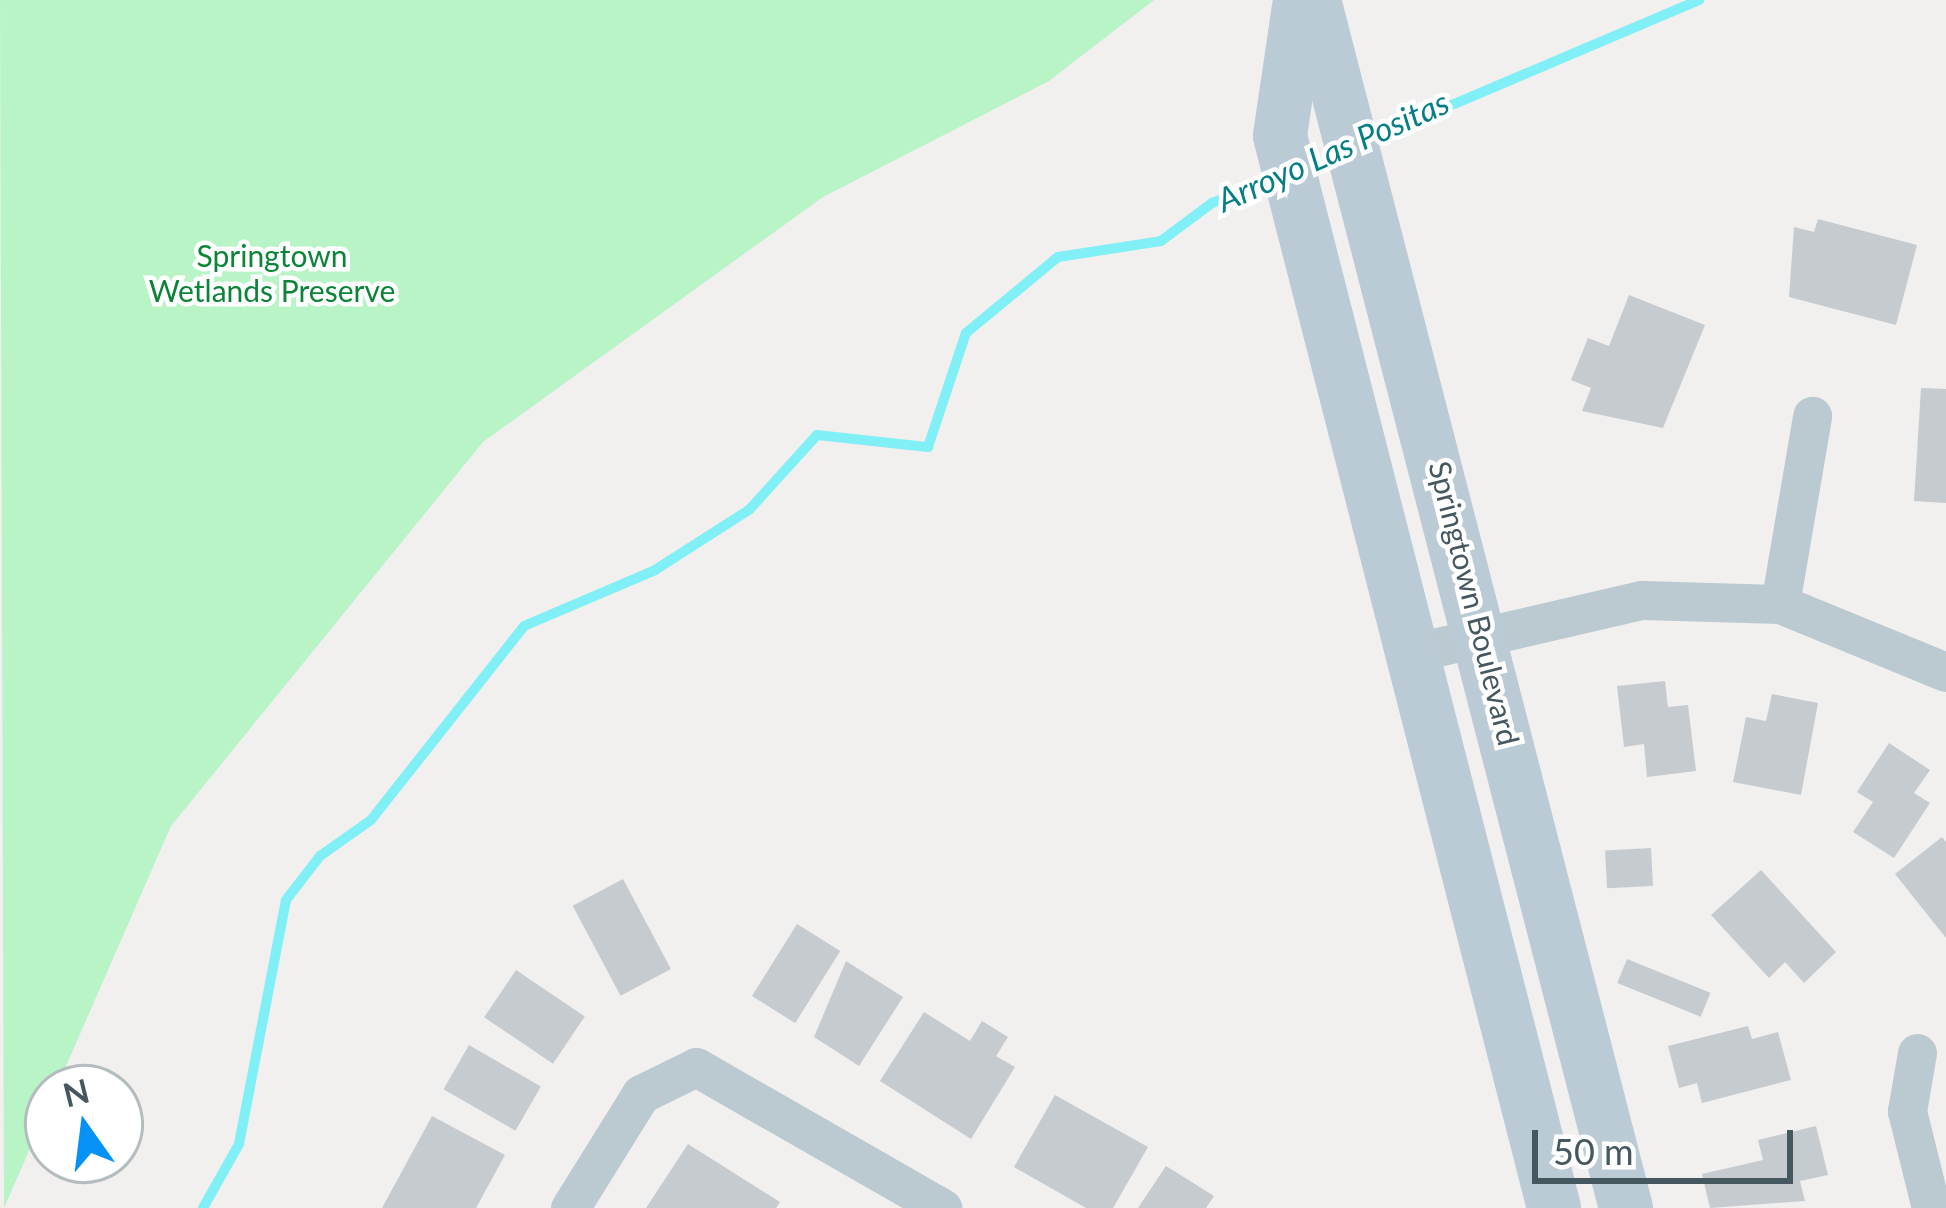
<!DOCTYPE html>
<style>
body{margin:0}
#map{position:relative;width:1946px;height:1208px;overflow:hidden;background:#f2efef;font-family:Lato,sans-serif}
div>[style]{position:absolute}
.green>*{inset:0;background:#b9f4c7}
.stream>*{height:10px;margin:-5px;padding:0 5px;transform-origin:5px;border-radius:5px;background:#81eff6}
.building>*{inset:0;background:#c6cbd0;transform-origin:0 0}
.street>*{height:39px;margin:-19.5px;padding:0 19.5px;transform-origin:19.5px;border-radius:19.5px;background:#bbcad0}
.secondary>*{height:54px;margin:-27px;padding:0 27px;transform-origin:27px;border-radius:27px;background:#bbcbd5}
span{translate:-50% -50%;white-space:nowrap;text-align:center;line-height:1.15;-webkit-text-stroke:9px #fff;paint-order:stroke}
.park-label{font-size:30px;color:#0c8437}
.street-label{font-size:30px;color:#45575f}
.water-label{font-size:33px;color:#057e85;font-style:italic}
.north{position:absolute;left:24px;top:1064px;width:120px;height:120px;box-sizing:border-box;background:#fff;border:3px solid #b5bcbf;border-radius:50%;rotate:346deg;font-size:33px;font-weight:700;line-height:48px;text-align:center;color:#45575f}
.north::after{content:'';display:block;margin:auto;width:42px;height:54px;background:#0492f7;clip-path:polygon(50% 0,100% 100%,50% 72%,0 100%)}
.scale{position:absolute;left:1532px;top:1130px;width:261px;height:54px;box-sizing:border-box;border:6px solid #45575f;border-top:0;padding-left:15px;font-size:36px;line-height:42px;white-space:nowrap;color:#45575f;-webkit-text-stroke:9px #fff;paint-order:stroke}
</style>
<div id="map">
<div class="green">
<i style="clip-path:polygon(0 0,1154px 0,1049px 81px,823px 197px,483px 442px,171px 826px,4px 1208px)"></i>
</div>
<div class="stream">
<i style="left:1367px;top:141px;width:361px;rotate:-23deg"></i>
<i style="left:203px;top:1208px;width:73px;rotate:-60.6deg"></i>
<i style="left:239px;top:1144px;width:248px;rotate:-79.1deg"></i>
<i style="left:286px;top:900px;width:56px;rotate:-52.3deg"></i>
<i style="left:320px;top:856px;width:62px;rotate:-35.2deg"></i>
<i style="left:371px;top:820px;width:247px;rotate:-51.7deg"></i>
<i style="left:524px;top:626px;width:142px;rotate:-23.1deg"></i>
<i style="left:655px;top:570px;width:112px;rotate:-32.6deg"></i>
<i style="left:749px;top:510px;width:101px;rotate:-47.8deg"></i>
<i style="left:817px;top:435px;width:112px;rotate:6.2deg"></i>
<i style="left:928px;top:447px;width:120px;rotate:-71.6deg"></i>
<i style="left:966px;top:333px;width:119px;rotate:-39.6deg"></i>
<i style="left:1058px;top:257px;width:104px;rotate:-8.8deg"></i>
<i style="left:1161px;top:241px;width:64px;rotate:-36.7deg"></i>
<i style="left:1212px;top:203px;width:71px;rotate:-20.7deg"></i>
</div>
<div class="building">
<i style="clip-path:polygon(1818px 219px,1917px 245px,1896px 325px,1789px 297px,1794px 227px,1814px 232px)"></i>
<i style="clip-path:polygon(1629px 295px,1705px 325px,1663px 428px,1582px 411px,1591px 388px,1571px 380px,1588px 338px,1609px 346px)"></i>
<i style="clip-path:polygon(1921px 388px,1946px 389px,1946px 503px,1914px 501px)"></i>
<i style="clip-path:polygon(1665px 681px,1668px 707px,1688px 705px,1696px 771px,1647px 777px,1644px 744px,1624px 747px,1617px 686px)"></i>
<i style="clip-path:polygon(1772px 694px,1818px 703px,1801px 795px,1733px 782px,1746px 717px,1766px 721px)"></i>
<i style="clip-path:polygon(1889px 743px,1930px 770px,1914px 793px,1930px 803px,1894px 858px,1853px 832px,1873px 802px,1857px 792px)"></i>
<i style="clip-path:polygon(1942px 837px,1946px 842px,1946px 938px,1895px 874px)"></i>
<i style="left:1651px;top:848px;width:38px;height:46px;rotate:87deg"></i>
<i style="clip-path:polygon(1761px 870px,1836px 952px,1804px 983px,1785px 962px,1769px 978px,1711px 915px)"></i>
<i style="left:623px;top:879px;width:102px;height:57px;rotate:62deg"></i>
<i style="left:797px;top:924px;width:51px;height:85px;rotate:32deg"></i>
<i style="left:1627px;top:959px;width:90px;height:26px;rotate:22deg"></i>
<i style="clip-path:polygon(846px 961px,903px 997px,859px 1066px,814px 1037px)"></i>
<i style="left:516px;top:970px;width:83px;height:57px;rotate:34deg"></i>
<i style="clip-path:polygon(924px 1012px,970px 1041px,982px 1021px,1008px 1037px,996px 1056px,1015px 1067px,971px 1139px,880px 1081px)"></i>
<i style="clip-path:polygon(1748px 1026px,1752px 1039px,1778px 1032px,1791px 1080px,1702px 1103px,1697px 1083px,1679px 1088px,1668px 1046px)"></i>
<i style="left:469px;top:1045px;width:83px;height:51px;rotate:30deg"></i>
<i style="clip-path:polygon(1055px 1095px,1148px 1147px,1113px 1208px,1086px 1208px,1014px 1167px)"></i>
<i style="clip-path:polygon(432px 1116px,505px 1155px,476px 1208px,382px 1208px)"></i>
<i style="clip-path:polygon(1816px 1126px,1828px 1175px,1800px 1181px,1805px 1201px,1710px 1208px,1702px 1174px,1763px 1160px,1758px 1140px)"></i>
<i style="clip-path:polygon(688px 1144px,780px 1202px,776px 1208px,646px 1208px)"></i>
<i style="clip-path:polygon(1166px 1166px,1214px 1196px,1206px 1208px,1138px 1208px)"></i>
</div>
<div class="street">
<i style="left:1780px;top:604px;width:191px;rotate:-80.3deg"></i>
<i style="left:1416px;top:652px;width:232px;rotate:-13deg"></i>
<i style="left:1642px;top:600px;width:138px;rotate:1.7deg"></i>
<i style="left:1780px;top:604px;width:179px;rotate:22.3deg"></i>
<i style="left:1917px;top:1053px;width:59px;rotate:99.8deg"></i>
<i style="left:1907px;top:1111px;width:100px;rotate:76.1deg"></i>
<i style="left:570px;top:1208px;width:134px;rotate:-58.1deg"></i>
<i style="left:641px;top:1094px;width:61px;rotate:-26.1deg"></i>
<i style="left:696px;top:1067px;width:284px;rotate:29.8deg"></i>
</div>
<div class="secondary">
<i style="left:1300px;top:0;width:137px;rotate:98.4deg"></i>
<i style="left:1280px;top:136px;width:1106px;rotate:75.66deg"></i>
<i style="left:1314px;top:0;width:1248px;rotate:75.52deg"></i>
</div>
<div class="park-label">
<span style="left:272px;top:272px">Springtown<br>Wetlands Preserve</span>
</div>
<div class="street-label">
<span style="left:1475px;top:603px;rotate:76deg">Springtown Boulevard</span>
</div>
<div class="water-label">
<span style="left:1333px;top:151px;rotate:-24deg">Arroyo Las Positas</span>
</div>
<div class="north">N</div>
<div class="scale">50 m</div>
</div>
